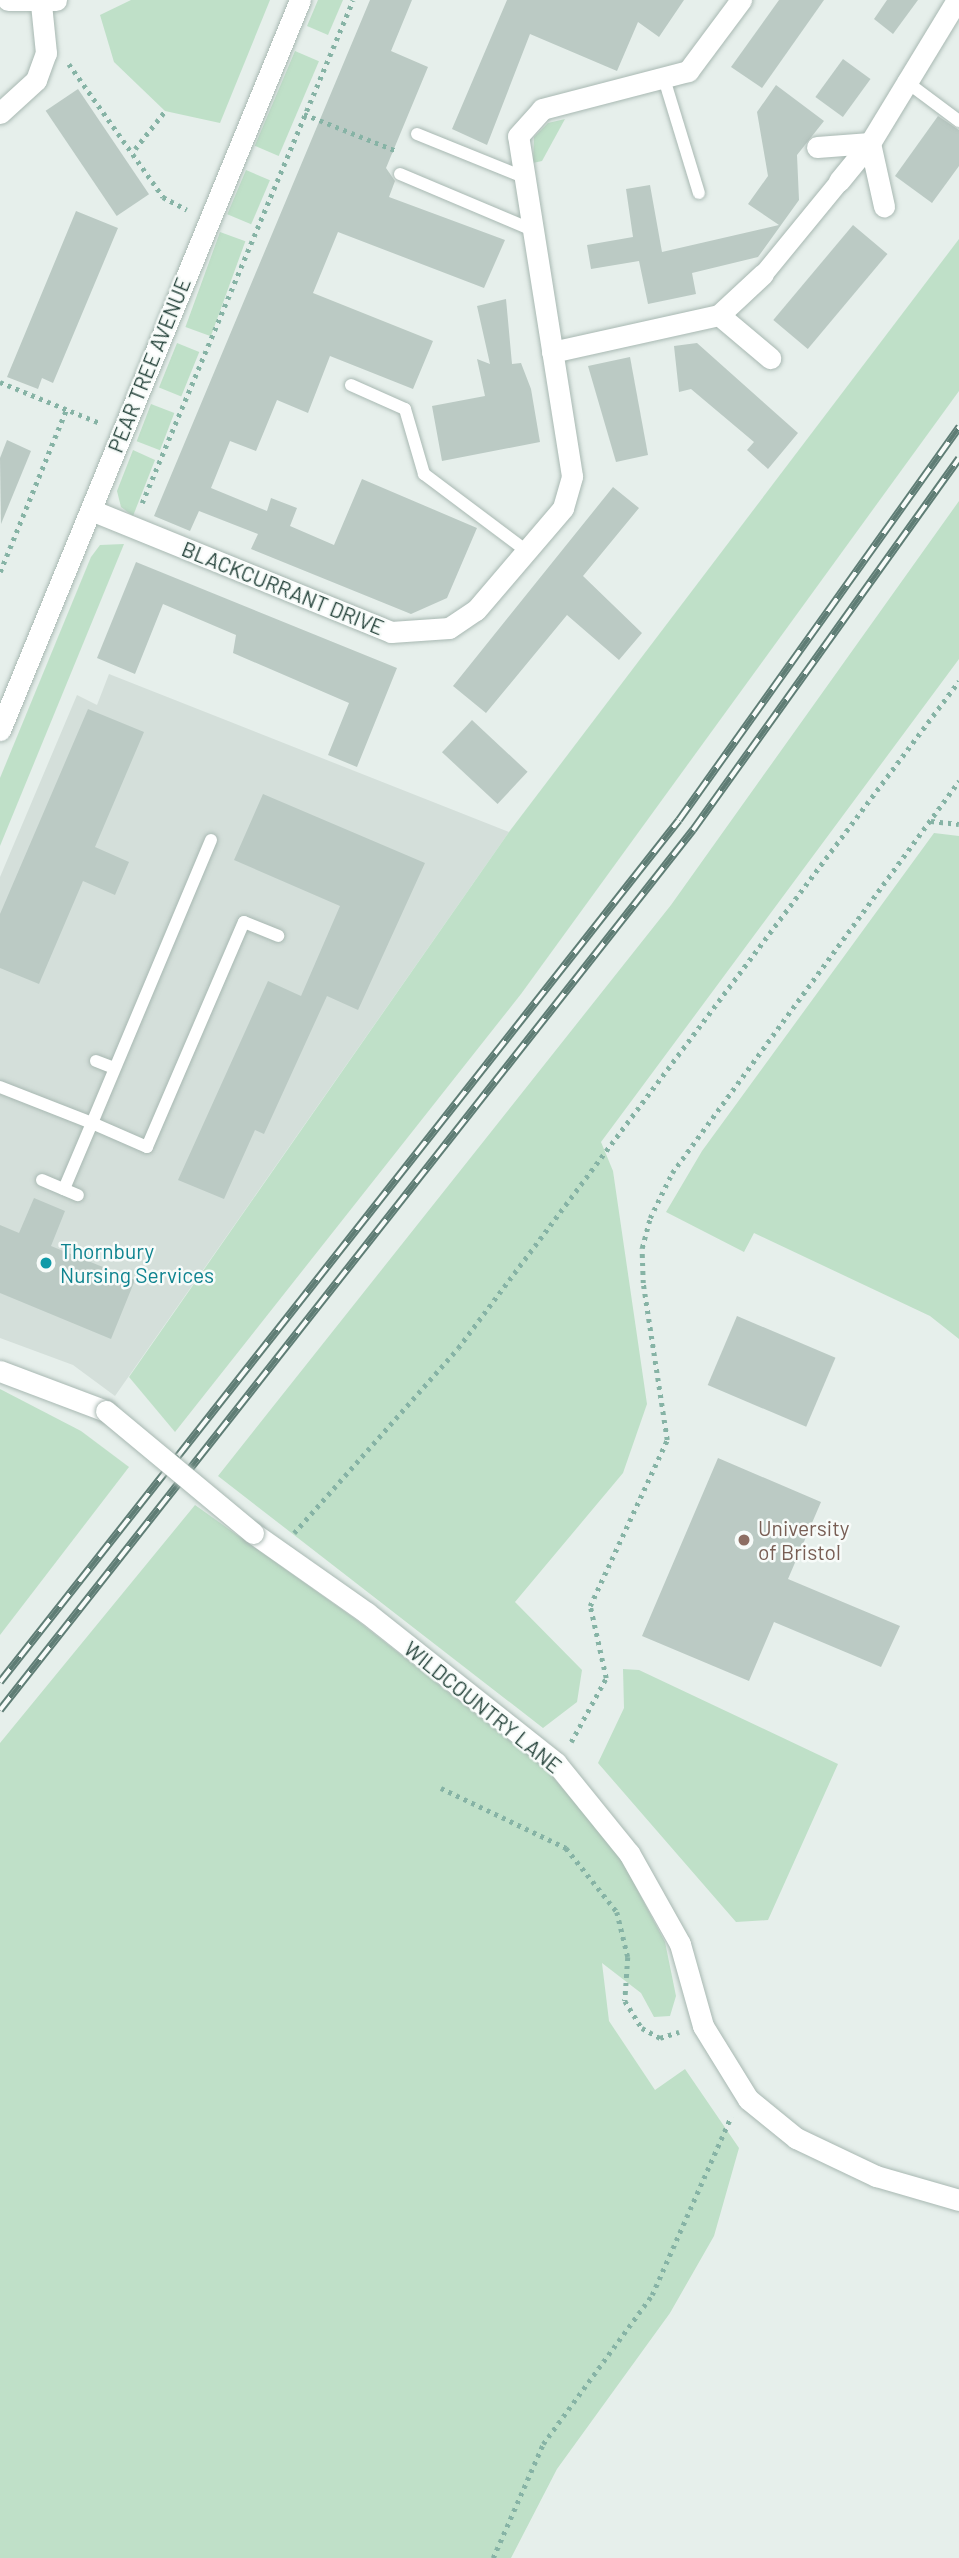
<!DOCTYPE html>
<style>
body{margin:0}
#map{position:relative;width:959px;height:2558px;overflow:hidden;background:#e6efeb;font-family:Barlow,sans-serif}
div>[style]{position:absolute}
.built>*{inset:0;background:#d4dfda}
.green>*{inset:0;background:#bfe0c8;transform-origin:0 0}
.building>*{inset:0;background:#bbcac4;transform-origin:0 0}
.path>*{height:4.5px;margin-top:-2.25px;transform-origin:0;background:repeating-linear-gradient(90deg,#86b3a5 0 3.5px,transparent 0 8.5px)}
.roads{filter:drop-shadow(0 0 2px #a8b8b2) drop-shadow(0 0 2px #a8b8b2)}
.service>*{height:12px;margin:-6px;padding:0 6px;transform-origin:6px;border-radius:6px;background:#fff}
.pedestrian>*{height:19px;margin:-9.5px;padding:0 9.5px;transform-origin:9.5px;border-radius:9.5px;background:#fff}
.minor>*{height:21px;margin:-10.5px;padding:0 10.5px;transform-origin:10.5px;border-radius:10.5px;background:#fff}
.rail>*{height:8px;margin-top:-4px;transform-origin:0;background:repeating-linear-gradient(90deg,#f7fbf9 0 16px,#5f7d75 0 32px);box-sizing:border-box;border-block:2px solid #5f7d75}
.bridges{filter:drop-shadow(0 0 2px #a8b8b2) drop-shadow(0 0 2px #a8b8b2)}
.minor-bridge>*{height:21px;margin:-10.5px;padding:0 10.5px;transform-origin:10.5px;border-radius:10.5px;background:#fff}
.dots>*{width:19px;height:19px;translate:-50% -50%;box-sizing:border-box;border:4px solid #f7fbf9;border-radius:50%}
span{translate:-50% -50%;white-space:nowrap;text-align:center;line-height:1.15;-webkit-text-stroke:5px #f7fbf9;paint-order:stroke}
.street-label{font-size:21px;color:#24423a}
.culture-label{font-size:21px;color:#0d838f}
.left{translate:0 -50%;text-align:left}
.education-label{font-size:21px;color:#785e54}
</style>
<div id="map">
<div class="built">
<i style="clip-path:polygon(109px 674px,509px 832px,115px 1396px,73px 1365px,0 1338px,0 877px,77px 695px,97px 705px)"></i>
</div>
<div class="green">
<i style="clip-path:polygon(131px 0,270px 0,220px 123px,165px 111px,114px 62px,100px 15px)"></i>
<i style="clip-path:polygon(318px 0,343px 0,328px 35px,307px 26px)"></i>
<i style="left:295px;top:51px;width:26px;height:103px;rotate:23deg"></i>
<i style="clip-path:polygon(565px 119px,542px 161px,533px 163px,534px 137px,548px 123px)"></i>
<i style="left:246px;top:170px;width:26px;height:48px;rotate:23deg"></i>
<i style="left:220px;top:232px;width:27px;height:101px;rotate:20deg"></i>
<i style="clip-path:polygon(959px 239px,959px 391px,521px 994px,175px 1432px,129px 1377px,509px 832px)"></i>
<i style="left:177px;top:343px;width:24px;height:48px;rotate:22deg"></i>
<i style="left:151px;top:404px;width:25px;height:40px;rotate:21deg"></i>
<i style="clip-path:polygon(133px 450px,155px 460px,133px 516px,121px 507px,117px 491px)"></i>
<i style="clip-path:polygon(959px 501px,959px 659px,601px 1142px,613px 1171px,647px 1404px,623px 1473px,515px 1602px,582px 1670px,577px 1702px,543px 1728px,218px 1476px,671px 905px)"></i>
<i style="clip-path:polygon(124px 544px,0 846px,0 778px,91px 557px,100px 545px)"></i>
<i style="clip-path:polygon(934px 833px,959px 836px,959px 1339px,930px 1316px,754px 1233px,744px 1252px,666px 1212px,702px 1151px)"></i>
<i style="clip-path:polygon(0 1389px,81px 1431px,129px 1467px,0 1635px)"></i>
<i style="clip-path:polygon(195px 1505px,358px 1621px,548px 1771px,620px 1857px,665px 1942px,676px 1996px,670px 2016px,654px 2017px,641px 1993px,602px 1963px,609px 2021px,655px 2090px,685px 2069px,739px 2148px,714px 2236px,670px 2313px,557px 2469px,511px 2558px,0 2558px,0 1743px)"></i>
<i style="clip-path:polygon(623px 1669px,639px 1670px,838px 1764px,768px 1920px,736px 1922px,598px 1763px,624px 1708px)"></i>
</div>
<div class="building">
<i style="clip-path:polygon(370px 0,412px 0,391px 51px,428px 67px,386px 168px,395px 181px,389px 197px,505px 240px,484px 288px,338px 232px,313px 293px,433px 341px,413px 389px,330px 356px,308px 413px,277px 400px,256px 451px,230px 441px,211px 488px,267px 511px,271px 498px,297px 508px,290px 526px,334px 545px,362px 479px,477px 528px,447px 598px,411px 614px,251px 549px,258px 534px,199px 511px,190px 531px,154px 516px)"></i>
<i style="clip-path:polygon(507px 0,684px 0,659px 37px,638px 22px,617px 71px,530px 34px,487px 145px,452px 129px)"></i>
<i style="clip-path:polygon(779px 0,824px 0,762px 88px,731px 67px)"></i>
<i style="clip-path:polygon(887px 0,918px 0,893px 34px,874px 19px)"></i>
<i style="left:843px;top:59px;width:34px;height:47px;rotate:36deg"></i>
<i style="clip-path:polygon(776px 85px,824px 121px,797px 155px,799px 200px,758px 257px,692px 273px,696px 294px,648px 304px,639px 261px,591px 269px,587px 245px,633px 237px,626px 189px,650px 185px,662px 252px,779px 225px,748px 204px,768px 176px,757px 112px)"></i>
<i style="left:78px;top:89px;width:127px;height:39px;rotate:56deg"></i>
<i style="clip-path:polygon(938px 116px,959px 130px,959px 166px,932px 203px,895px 176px)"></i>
<i style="clip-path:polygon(76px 211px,118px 228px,53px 383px,42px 378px,38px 389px,7px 377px)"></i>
<i style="left:853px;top:225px;width:45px;height:124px;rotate:40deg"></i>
<i style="clip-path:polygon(506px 299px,512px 364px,521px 363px,531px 389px,540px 442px,442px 461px,432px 406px,485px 396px,477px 359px,490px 364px,477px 306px)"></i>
<i style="clip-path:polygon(697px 343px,798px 433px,768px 469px,747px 450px,754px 442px,691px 389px,679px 392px,674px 346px)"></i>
<i style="clip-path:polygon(630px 357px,648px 455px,616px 462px,588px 366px)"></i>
<i style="clip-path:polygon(7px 440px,31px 451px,1px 524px,0 458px)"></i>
<i style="clip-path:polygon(613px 487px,639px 508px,583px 576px,642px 633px,619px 660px,567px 615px,486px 713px,453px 686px)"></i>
<i style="clip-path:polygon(136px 562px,397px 668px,357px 767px,328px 755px,349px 703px,233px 653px,236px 635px,163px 604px,135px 674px,97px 658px)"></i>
<i style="clip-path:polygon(88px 709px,144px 732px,95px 847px,129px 862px,115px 895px,83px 881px,39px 984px,0 968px,0 914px)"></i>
<i style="left:472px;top:720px;width:76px;height:44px;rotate:43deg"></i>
<i style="clip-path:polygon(263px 794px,425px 863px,358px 1010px,327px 996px,264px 1134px,255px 1130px,224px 1199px,178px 1180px,268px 981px,301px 996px,340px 906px,234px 860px)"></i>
<i style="clip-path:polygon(34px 1198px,65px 1211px,51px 1246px,135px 1280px,111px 1339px,0 1293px,0 1225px,19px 1233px)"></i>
<i style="left:737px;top:1316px;width:107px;height:75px;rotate:23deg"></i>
<i style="clip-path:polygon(718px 1458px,821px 1502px,788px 1579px,900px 1626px,881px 1667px,774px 1622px,749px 1681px,642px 1636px)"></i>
</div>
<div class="path">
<i style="left:69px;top:64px;width:163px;rotate:54.7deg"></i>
<i style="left:163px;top:197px;width:27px;rotate:28deg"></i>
<i style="left:304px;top:114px;width:100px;rotate:21.7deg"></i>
<i style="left:135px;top:149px;width:48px;rotate:-51.7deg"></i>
<i style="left:0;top:382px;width:108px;rotate:22.3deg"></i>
<i style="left:142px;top:503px;width:545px;rotate:-67.24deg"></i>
<i style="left:0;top:572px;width:175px;rotate:-67.8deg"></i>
<i style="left:931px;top:821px;width:28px;rotate:6deg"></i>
<i style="left:294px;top:1533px;width:247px;rotate:-48.4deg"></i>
<i style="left:458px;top:1348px;width:834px;rotate:-53.09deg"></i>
<i style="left:571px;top:1742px;width:73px;rotate:-61.3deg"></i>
<i style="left:606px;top:1678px;width:74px;rotate:-102.5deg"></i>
<i style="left:590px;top:1606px;width:183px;rotate:-65.1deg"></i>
<i style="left:667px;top:1440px;width:159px;rotate:-98.7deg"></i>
<i style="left:643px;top:1283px;width:35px;rotate:-92deg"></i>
<i style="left:642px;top:1248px;width:31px;rotate:-75deg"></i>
<i style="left:650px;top:1218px;width:50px;rotate:-63.9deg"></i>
<i style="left:672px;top:1173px;width:486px;rotate:-53.8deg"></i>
<i style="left:441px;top:1788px;width:139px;rotate:25.6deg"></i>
<i style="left:566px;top:1848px;width:82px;rotate:51.4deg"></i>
<i style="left:617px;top:1912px;width:46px;rotate:76.3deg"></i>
<i style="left:628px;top:1957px;width:44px;rotate:93.9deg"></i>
<i style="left:625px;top:2001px;width:32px;rotate:58deg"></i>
<i style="left:642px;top:2028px;width:21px;rotate:29deg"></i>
<i style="left:660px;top:2038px;width:20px;rotate:-18deg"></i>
<i style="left:493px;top:2558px;width:124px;rotate:-66.3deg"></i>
<i style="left:543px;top:2444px;width:185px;rotate:-53.8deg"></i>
<i style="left:652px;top:2295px;width:195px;rotate:-66.1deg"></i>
</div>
<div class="roads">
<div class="service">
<i style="left:904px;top:80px;width:69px;rotate:36.7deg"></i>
<i style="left:665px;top:82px;width:116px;rotate:73deg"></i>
<i style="left:417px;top:134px;width:112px;rotate:22deg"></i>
<i style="left:400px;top:174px;width:141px;rotate:22.9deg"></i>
<i style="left:351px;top:385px;width:59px;rotate:24deg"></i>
<i style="left:405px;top:409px;width:68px;rotate:73.7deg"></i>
<i style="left:424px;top:474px;width:130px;rotate:36.9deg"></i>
<i style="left:211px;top:840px;width:307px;rotate:112.8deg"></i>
<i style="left:92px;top:1123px;width:60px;rotate:23.6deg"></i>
<i style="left:147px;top:1147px;width:245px;rotate:-66.7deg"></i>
<i style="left:244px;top:922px;width:37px;rotate:22deg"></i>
<i style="left:96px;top:1061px;width:19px;rotate:21deg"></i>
<i style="left:0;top:1087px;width:99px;rotate:21.4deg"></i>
<i style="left:92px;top:1123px;width:72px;rotate:113deg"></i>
<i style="left:42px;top:1180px;width:39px;rotate:23deg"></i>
</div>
<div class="pedestrian">
<i style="left:763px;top:274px;width:120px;rotate:-50.7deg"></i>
</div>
<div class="minor">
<i style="left:8px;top:0;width:48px"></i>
<i style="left:0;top:113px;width:49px;rotate:-42.5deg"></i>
<i style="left:36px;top:80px;width:29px;rotate:-70deg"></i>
<i style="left:46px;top:53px;width:49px;rotate:-95.8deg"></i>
<i style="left:817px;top:147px;width:53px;rotate:-4.3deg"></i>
<i style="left:870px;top:143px;width:65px;rotate:77.5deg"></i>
<i style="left:839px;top:181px;width:49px;rotate:-50.8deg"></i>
<i style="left:870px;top:143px;width:167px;rotate:-58.7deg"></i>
<i style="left:719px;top:315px;width:67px;rotate:40.1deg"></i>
<i style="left:552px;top:352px;width:171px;rotate:-12.5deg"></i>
<i style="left:719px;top:315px;width:60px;rotate:-43deg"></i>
<i style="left:91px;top:510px;width:324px;rotate:22.1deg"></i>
<i style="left:391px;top:632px;width:58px;rotate:-3.9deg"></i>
<i style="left:449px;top:628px;width:32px;rotate:-34deg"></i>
<i style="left:476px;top:610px;width:134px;rotate:-49.5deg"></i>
<i style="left:563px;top:508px;width:33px;rotate:-74deg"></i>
<i style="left:572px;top:476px;width:344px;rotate:-99deg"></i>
<i style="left:518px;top:136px;width:36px;rotate:-48deg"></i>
<i style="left:542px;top:109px;width:151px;rotate:-14.6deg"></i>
<i style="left:688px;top:71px;width:89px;rotate:-53.3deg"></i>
<i style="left:0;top:730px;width:789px;rotate:-67.66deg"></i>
<i style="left:0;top:1371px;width:113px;rotate:20.7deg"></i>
<i style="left:253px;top:1533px;width:139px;rotate:35.1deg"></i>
<i style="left:367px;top:1613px;width:241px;rotate:38.4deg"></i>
<i style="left:556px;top:1763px;width:116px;rotate:51deg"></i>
<i style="left:629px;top:1853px;width:104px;rotate:60.7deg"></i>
<i style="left:680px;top:1944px;width:85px;rotate:74.3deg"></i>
<i style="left:703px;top:2026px;width:86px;rotate:58.3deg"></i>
<i style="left:748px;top:2099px;width:62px;rotate:39.1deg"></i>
<i style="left:796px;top:2138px;width:89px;rotate:25.4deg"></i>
<i style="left:876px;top:2176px;width:86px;rotate:16.1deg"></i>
</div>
</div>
<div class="rail">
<i style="left:0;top:1682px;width:1097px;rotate:-51.77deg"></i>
<i style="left:679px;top:820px;width:483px;rotate:-54.5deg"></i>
<i style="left:0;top:1710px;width:1120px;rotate:-51.78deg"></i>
<i style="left:693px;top:830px;width:457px;rotate:-54.4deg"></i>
</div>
<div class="bridges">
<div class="minor-bridge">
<i style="left:106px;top:1411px;width:191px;rotate:39.7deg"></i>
</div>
</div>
<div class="dots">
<i style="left:46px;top:1263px;background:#0f9aa8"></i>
<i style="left:744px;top:1540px;background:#8d6e63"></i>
</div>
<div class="street-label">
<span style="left:149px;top:365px;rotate:-68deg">PEAR TREE AVENUE</span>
<span style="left:283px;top:588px;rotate:22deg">BLACKCURRANT DRIVE</span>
<span style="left:483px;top:1707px;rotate:39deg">WILDCOUNTRY LANE</span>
</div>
<div class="culture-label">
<span class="left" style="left:60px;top:1263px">Thornbury<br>Nursing Services</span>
</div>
<div class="education-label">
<span class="left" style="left:758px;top:1540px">University<br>of Bristol</span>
</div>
</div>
